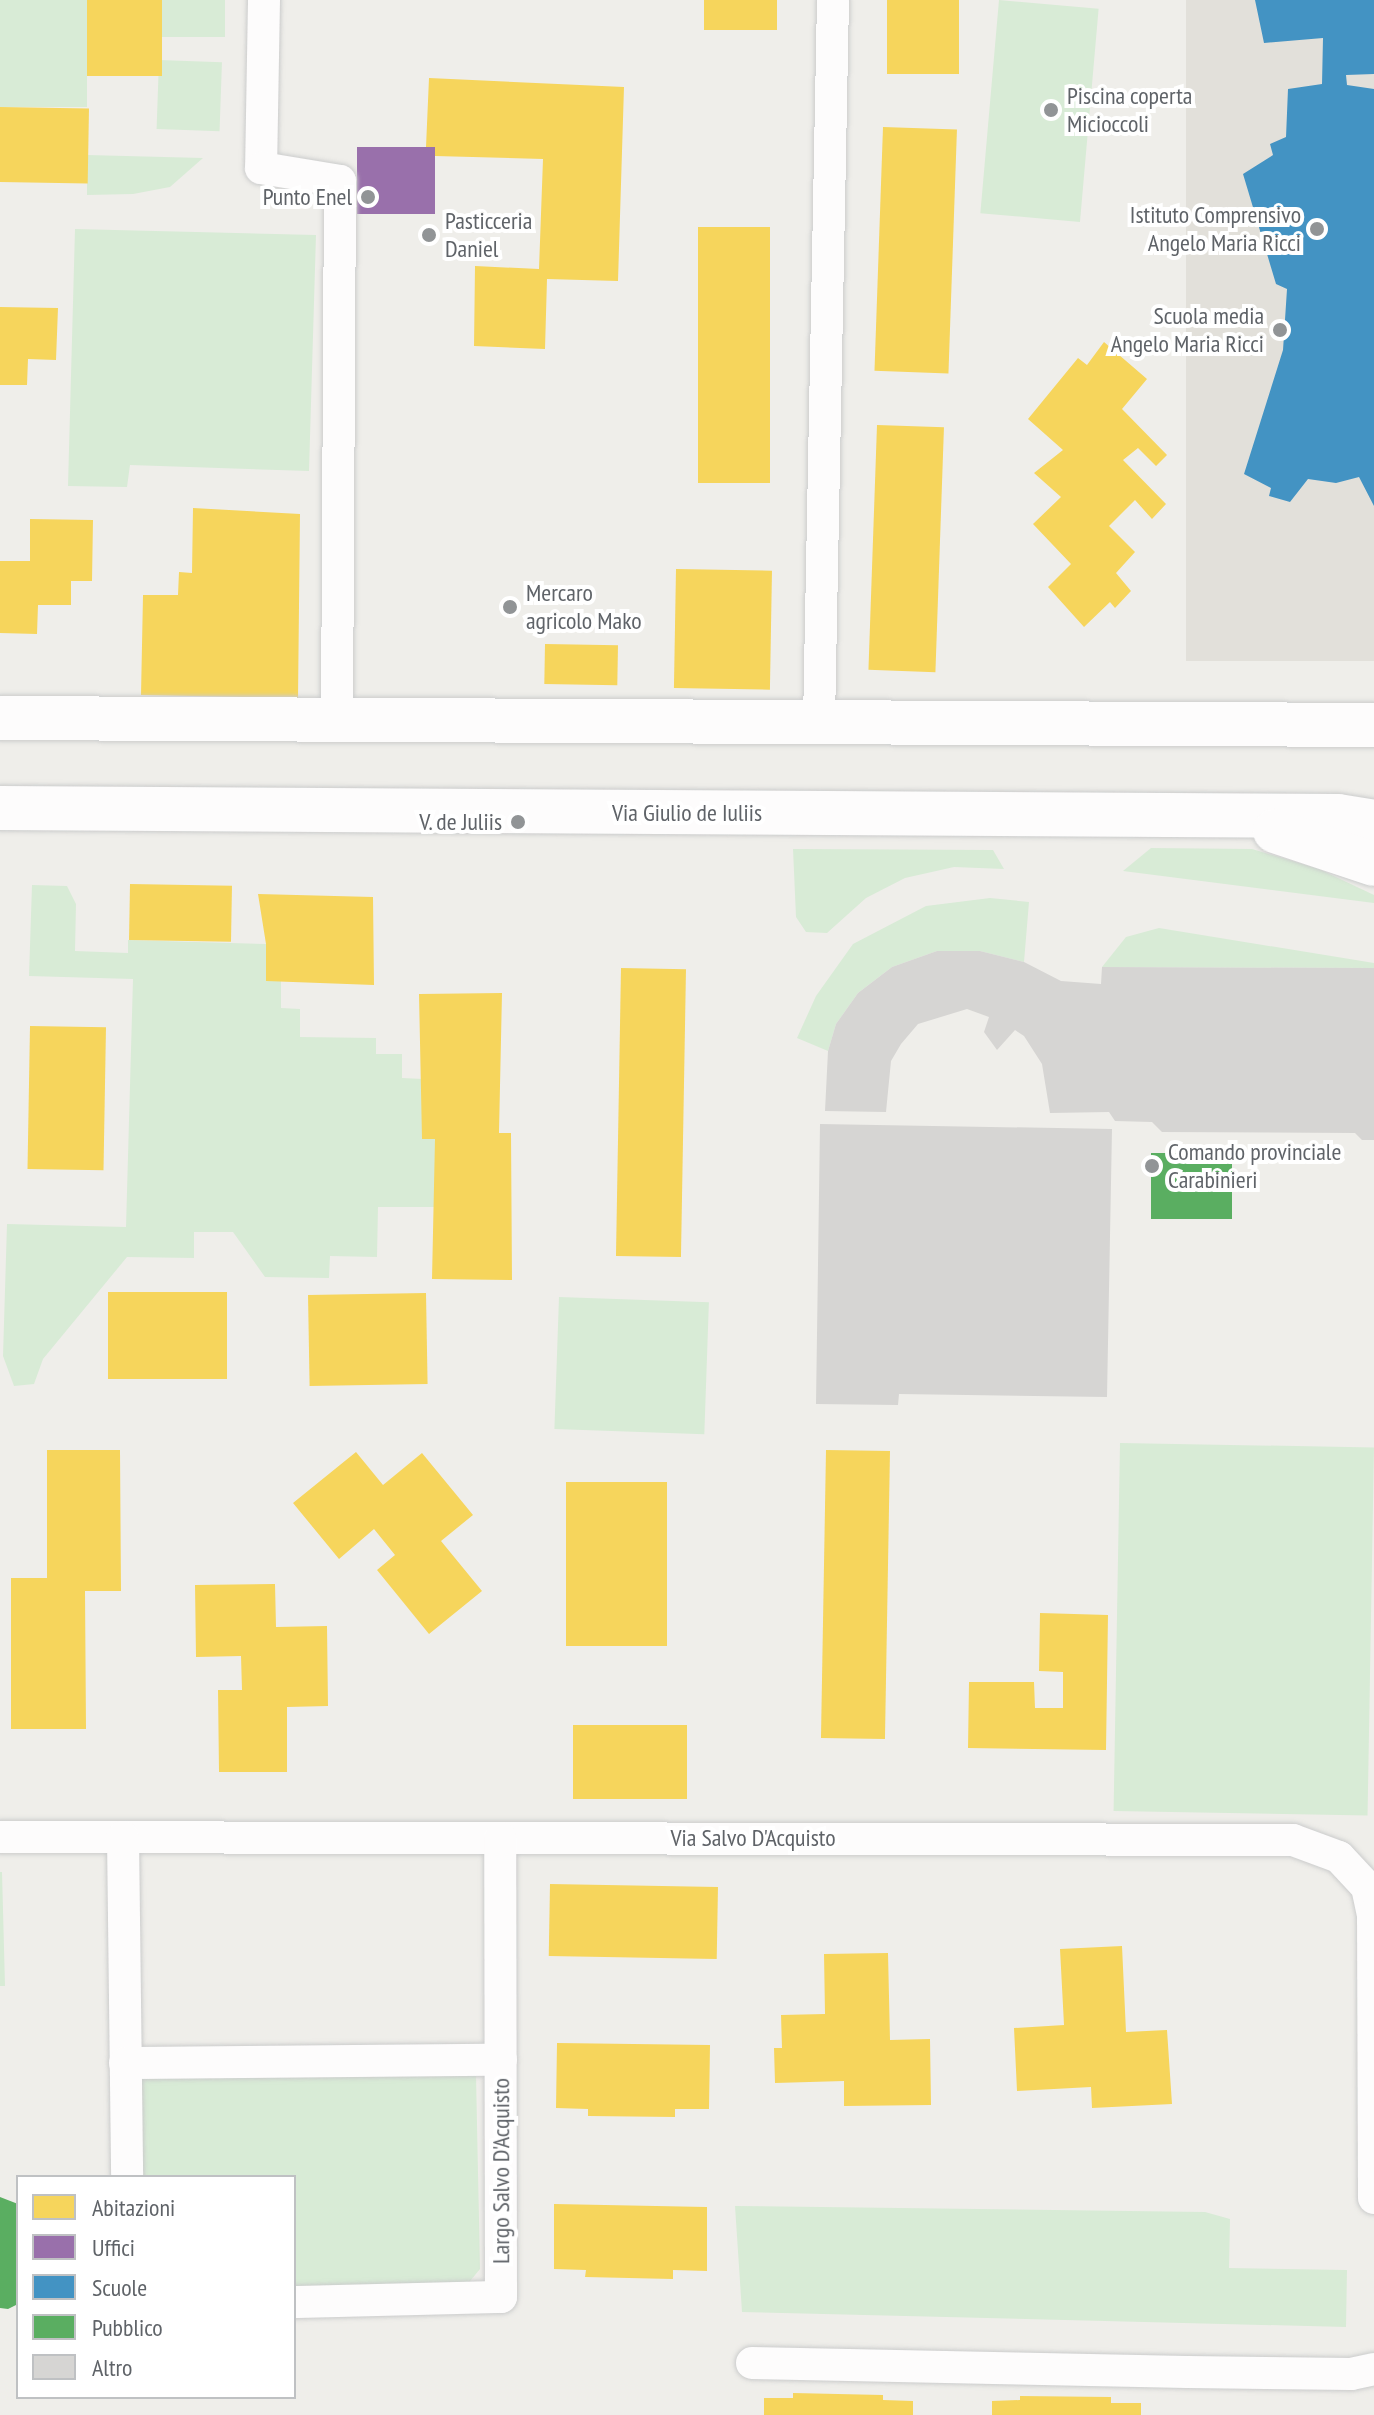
<!DOCTYPE html>
<style>
body{margin:0}
#map{position:relative;width:1374px;height:2415px;overflow:hidden;background:#efeeea;font-family:"PT Sans Narrow",sans-serif}
div>[style]{position:absolute}
.education>*{inset:0;background:#e2e0da;transform-origin:0 0}
.green>*{inset:0;background:#d8ebd6;transform-origin:0 0}
.homes>*{inset:0;background:#f6d55c;transform-origin:0 0}
.offices>*{inset:0;background:#9970ab;transform-origin:0 0}
.schools>*{inset:0;background:#4393c3}
.public>*{inset:0;background:#5aae61;transform-origin:0 0}
.building>*{inset:0;background:#d6d5d3}
.roads{filter:drop-shadow(0 0 2px #cbcccc) drop-shadow(0 0 2px #cbcccc)}
.minor>*{height:32px;margin:-16px;padding:0 16px;transform-origin:16px;border-radius:16px;background:#fdfcfc}
.secondary>*{height:44px;margin:-22px;padding:0 22px;transform-origin:22px;border-radius:22px;background:#fdfcfc}
.dots>*{width:22px;height:22px;translate:-50% -50%;box-sizing:border-box;border:4px solid #fff;border-radius:50%}
span{translate:-50% -50%;white-space:nowrap;text-align:center;line-height:1.15;-webkit-text-stroke:8px #fff;paint-order:stroke}
.poi-label{font-size:24px;color:#5f6368}
.left{translate:0 -50%;text-align:left}
.right{translate:-100% -50%;text-align:right}
.street-label{font-size:24px;color:#5f6368}
.legend{position:absolute;left:16px;top:2175px;width:280px;height:224px;box-sizing:border-box;background:#fff;border:2px solid #bfc1c3;margin:0;padding:10px 14px;list-style:none;font-size:24px;color:#5f6368}
.legend li{display:flex;align-items:center;gap:16px;height:40px}
.legend b{width:40px;border:2px solid #bfc1c3}
</style>
<div id="map">
<div class="education">
<i style="left:1186px;top:0;width:188px;height:661px"></i>
</div>
<div class="green">
<i style="left:0;top:0;width:87px;height:107px"></i>
<i style="left:162px;top:0;width:63px;height:37px"></i>
<i style="left:999px;top:0;width:100px;height:214px;rotate:5deg"></i>
<i style="left:159px;top:60px;width:63px;height:69px;rotate:2deg"></i>
<i style="clip-path:polygon(87px 155px,203px 158px,170px 187px,133px 194px,87px 195px)"></i>
<i style="clip-path:polygon(75px 229px,316px 235px,309px 471px,130px 465px,127px 487px,68px 486px)"></i>
<i style="clip-path:polygon(1151px 848px,1252px 849px,1319px 869px,1374px 895px,1374px 903px,1123px 871px)"></i>
<i style="clip-path:polygon(793px 849px,993px 850px,1004px 869px,954px 867px,905px 878px,866px 898px,827px 933px,806px 932px,796px 917px)"></i>
<i style="clip-path:polygon(32px 885px,67px 886px,76px 904px,75px 951px,128px 953px,128px 940px,266px 944px,266px 980px,281px 981px,281px 1008px,300px 1009px,300px 1037px,376px 1038px,376px 1054px,402px 1054px,402px 1078px,423px 1079px,422px 1139px,435px 1139px,435px 1207px,378px 1207px,377px 1257px,330px 1256px,329px 1278px,265px 1277px,233px 1232px,194px 1232px,194px 1258px,127px 1257px,43px 1359px,34px 1384px,14px 1386px,3px 1356px,7px 1224px,126px 1227px,133px 979px,29px 976px)"></i>
<i style="clip-path:polygon(990px 898px,1029px 902px,1024px 962px,980px 951px,937px 951px,892px 967px,858px 993px,836px 1024px,828px 1051px,797px 1038px,816px 996px,853px 944px,926px 906px)"></i>
<i style="clip-path:polygon(1159px 928px,1374px 963px,1374px 968px,1102px 967px,1126px 937px)"></i>
<i style="left:559px;top:1297px;width:150px;height:132px;rotate:2deg"></i>
<i style="left:1120px;top:1443px;width:254px;height:368px;rotate:1deg"></i>
<i style="clip-path:polygon(0 1872px,2px 1872px,5px 1986px,0 1986px)"></i>
<i style="clip-path:polygon(139px 2073px,476px 2075px,480px 2269px,466px 2286px,294px 2290px,294px 2177px,139px 2177px)"></i>
<i style="clip-path:polygon(735px 2206px,1205px 2212px,1230px 2219px,1229px 2268px,1347px 2270px,1346px 2327px,742px 2312px)"></i>
</div>
<div class="homes">
<i style="left:87px;top:0;width:75px;height:76px"></i>
<i style="left:704px;top:0;width:73px;height:30px"></i>
<i style="left:887px;top:0;width:72px;height:74px"></i>
<i style="clip-path:polygon(429px 78px,624px 87px,618px 281px,547px 279px,545px 349px,474px 346px,475px 266px,539px 269px,543px 159px,435px 156px,435px 147px,426px 147px)"></i>
<i style="left:0;top:107px;width:89px;height:75px;rotate:1deg"></i>
<i style="left:883px;top:127px;width:74px;height:244px;rotate:2deg"></i>
<i style="left:698px;top:227px;width:72px;height:256px"></i>
<i style="clip-path:polygon(0 307px,58px 308px,56px 360px,28px 359px,27px 385px,0 385px)"></i>
<i style="clip-path:polygon(1104px 342px,1147px 379px,1122px 409px,1167px 455px,1156px 466px,1138px 448px,1123px 460px,1166px 504px,1152px 519px,1135px 500px,1109px 526px,1135px 552px,1116px 573px,1131px 591px,1115px 608px,1110px 602px,1084px 627px,1048px 587px,1071px 564px,1033px 524px,1061px 497px,1034px 473px,1063px 450px,1028px 419px,1078px 358px,1087px 365px)"></i>
<i style="left:877px;top:425px;width:67px;height:245px;rotate:2deg"></i>
<i style="clip-path:polygon(193px 508px,300px 514px,298px 698px,141px 695px,143px 595px,178px 595px,179px 572px,192px 573px)"></i>
<i style="clip-path:polygon(30px 519px,93px 520px,92px 581px,71px 581px,71px 605px,38px 605px,37px 634px,0 633px,0 561px,30px 561px)"></i>
<i style="left:676px;top:569px;width:96px;height:119px;rotate:1deg"></i>
<i style="left:545px;top:644px;width:73px;height:40px;rotate:1deg"></i>
<i style="left:130px;top:884px;width:102px;height:56px;rotate:1deg"></i>
<i style="clip-path:polygon(258px 894px,373px 897px,374px 985px,266px 981px,266px 944px)"></i>
<i style="left:621px;top:968px;width:65px;height:288px;rotate:1deg"></i>
<i style="clip-path:polygon(502px 993px,499px 1133px,511px 1133px,512px 1280px,432px 1279px,435px 1139px,422px 1139px,419px 994px)"></i>
<i style="left:30px;top:1026px;width:76px;height:143px;rotate:1deg"></i>
<i style="left:108px;top:1292px;width:119px;height:87px"></i>
<i style="left:426px;top:1293px;width:91px;height:118px;rotate:89deg"></i>
<i style="clip-path:polygon(47px 1450px,120px 1450px,121px 1591px,85px 1591px,86px 1729px,11px 1729px,11px 1578px,47px 1578px)"></i>
<i style="left:826px;top:1450px;width:64px;height:288px;rotate:1deg"></i>
<i style="clip-path:polygon(356px 1452px,383px 1485px,422px 1453px,473px 1515px,441px 1541px,482px 1591px,429px 1634px,377px 1570px,395px 1555px,374px 1529px,339px 1559px,293px 1503px)"></i>
<i style="left:566px;top:1482px;width:101px;height:164px"></i>
<i style="clip-path:polygon(275px 1584px,276px 1627px,327px 1626px,328px 1706px,287px 1707px,287px 1772px,219px 1772px,218px 1690px,242px 1690px,241px 1656px,196px 1657px,195px 1585px)"></i>
<i style="clip-path:polygon(1040px 1613px,1108px 1615px,1106px 1750px,968px 1748px,969px 1682px,1034px 1682px,1035px 1708px,1063px 1708px,1063px 1672px,1039px 1671px)"></i>
<i style="left:573px;top:1725px;width:114px;height:74px"></i>
<i style="left:550px;top:1884px;width:168px;height:72px;rotate:1deg"></i>
<i style="clip-path:polygon(1122px 1946px,1126px 2032px,1167px 2030px,1172px 2104px,1092px 2108px,1091px 2087px,1017px 2091px,1014px 2028px,1064px 2025px,1060px 1949px)"></i>
<i style="clip-path:polygon(888px 1953px,890px 2040px,930px 2039px,931px 2105px,844px 2106px,844px 2081px,775px 2083px,774px 2048px,782px 2048px,781px 2015px,825px 2014px,824px 1954px)"></i>
<i style="clip-path:polygon(557px 2043px,710px 2045px,709px 2109px,675px 2109px,675px 2117px,588px 2116px,588px 2109px,556px 2108px)"></i>
<i style="clip-path:polygon(554px 2204px,707px 2207px,707px 2271px,673px 2270px,673px 2279px,585px 2277px,586px 2270px,554px 2269px)"></i>
<i style="clip-path:polygon(793px 2393px,883px 2395px,883px 2400px,913px 2401px,913px 2415px,764px 2415px,764px 2398px,793px 2398px)"></i>
<i style="clip-path:polygon(1020px 2396px,1111px 2397px,1111px 2403px,1141px 2403px,1141px 2415px,992px 2415px,992px 2401px,1020px 2400px)"></i>
</div>
<div class="offices">
<i style="left:357px;top:147px;width:78px;height:67px"></i>
</div>
<div class="schools">
<i style="clip-path:polygon(1255px 0,1374px 0,1374px 74px,1346px 75px,1347px 85px,1374px 89px,1374px 506px,1359px 477px,1336px 483px,1308px 479px,1290px 502px,1269px 496px,1271px 488px,1244px 474px,1283px 350px,1287px 289px,1276px 284px,1243px 174px,1273px 155px,1270px 144px,1286px 137px,1288px 89px,1322px 84px,1323px 38px,1264px 43px)"></i>
</div>
<div class="public">
<i style="left:1151px;top:1153px;width:81px;height:66px"></i>
<i style="clip-path:polygon(0 2197px,18px 2204px,18px 2304px,8px 2309px,0 2308px)"></i>
</div>
<div class="building">
<i style="clip-path:polygon(937px 951px,980px 951px,1024px 962px,1061px 981px,1101px 984px,1102px 967px,1374px 968px,1374px 1140px,1362px 1140px,1355px 1133px,1162px 1132px,1152px 1122px,1115px 1121px,1109px 1112px,1050px 1113px,1042px 1064px,1024px 1036px,1015px 1030px,997px 1050px,984px 1032px,989px 1017px,967px 1009px,918px 1024px,901px 1044px,891px 1061px,886px 1112px,825px 1111px,828px 1051px,836px 1024px,858px 993px,892px 967px)"></i>
<i style="clip-path:polygon(820px 1124px,1112px 1129px,1107px 1397px,899px 1394px,898px 1405px,816px 1404px)"></i>
</div>
<div class="roads">
<div class="minor">
<i style="left:264px;top:0;width:168px;rotate:91deg"></i>
<i style="left:261px;top:168px;width:80px;rotate:9.3deg"></i>
<i style="left:340px;top:181px;width:538px;rotate:90.32deg"></i>
<i style="left:819px;top:722px;width:722px;rotate:-88.89deg"></i>
<i style="left:0;top:1837px;width:1293px;rotate:0.13deg"></i>
<i style="left:1293px;top:1840px;width:49px;rotate:20.3deg"></i>
<i style="left:1339px;top:1857px;width:41px;rotate:47deg"></i>
<i style="left:1367px;top:1887px;width:29px;rotate:78deg"></i>
<i style="left:1373px;top:1915px;width:283px;rotate:89.8deg"></i>
<i style="left:123px;top:1837px;width:340px;rotate:89.3deg"></i>
<i style="left:125px;top:2063px;width:376px;rotate:-0.5deg"></i>
<i style="left:294px;top:2302px;width:207px;rotate:-1.4deg"></i>
<i style="left:501px;top:2297px;width:459px;rotate:-90.1deg"></i>
<i style="left:752px;top:2363px;width:435px;rotate:1.2deg"></i>
<i style="left:1187px;top:2372px;width:164px;rotate:0.7deg"></i>
<i style="left:1351px;top:2374px;width:24px;rotate:-12deg"></i>
</div>
<div class="secondary">
<i style="left:0;top:718px;width:1374px;rotate:0.29deg"></i>
<i style="left:0;top:808px;width:1338px;rotate:0.34deg"></i>
<i style="left:1338px;top:816px;width:36px;rotate:9deg"></i>
<i style="left:1275px;top:831px;width:104px;rotate:18.4deg"></i>
</div>
</div>
<div class="dots">
<i style="left:1051px;top:110px;background:#919496"></i>
<i style="left:368px;top:197px;background:#919496"></i>
<i style="left:1317px;top:229px;background:#919496"></i>
<i style="left:429px;top:235px;background:#919496"></i>
<i style="left:1280px;top:330px;background:#919496"></i>
<i style="left:510px;top:607px;background:#919496"></i>
<i style="left:518px;top:822px;background:#919496"></i>
<i style="left:1152px;top:1166px;background:#919496"></i>
</div>
<div class="poi-label">
<span class="left" style="left:1067px;top:110px">Piscina coperta<br>Micioccoli</span>
<span class="right" style="left:352px;top:197px">Punto Enel</span>
<span class="right" style="left:1301px;top:229px">Istituto Comprensivo<br>Angelo Maria Ricci</span>
<span class="left" style="left:445px;top:235px">Pasticceria<br>Daniel</span>
<span class="right" style="left:1264px;top:330px">Scuola media<br>Angelo Maria Ricci</span>
<span class="left" style="left:526px;top:607px">Mercaro<br>agricolo Mako</span>
<span class="right" style="left:502px;top:822px">V. de Juliis</span>
<span class="left" style="left:1168px;top:1166px">Comando provinciale<br>Carabinieri</span>
</div>
<div class="street-label">
<span style="left:687px;top:813px">Via Giulio de Iuliis</span>
<span style="left:753px;top:1838px">Via Salvo D'Acquisto</span>
<span style="left:501px;top:2171px;rotate:-90deg">Largo Salvo D'Acquisto</span>
</div>
<ul class="legend">
<li><b style="height:22px;background:#f6d55c"></b>Abitazioni</li>
<li><b style="height:22px;background:#9970ab"></b>Uffici</li>
<li><b style="height:22px;background:#4393c3"></b>Scuole</li>
<li><b style="height:22px;background:#5aae61"></b>Pubblico</li>
<li><b style="height:22px;background:#d6d5d3"></b>Altro</li>
</ul>
</div>
